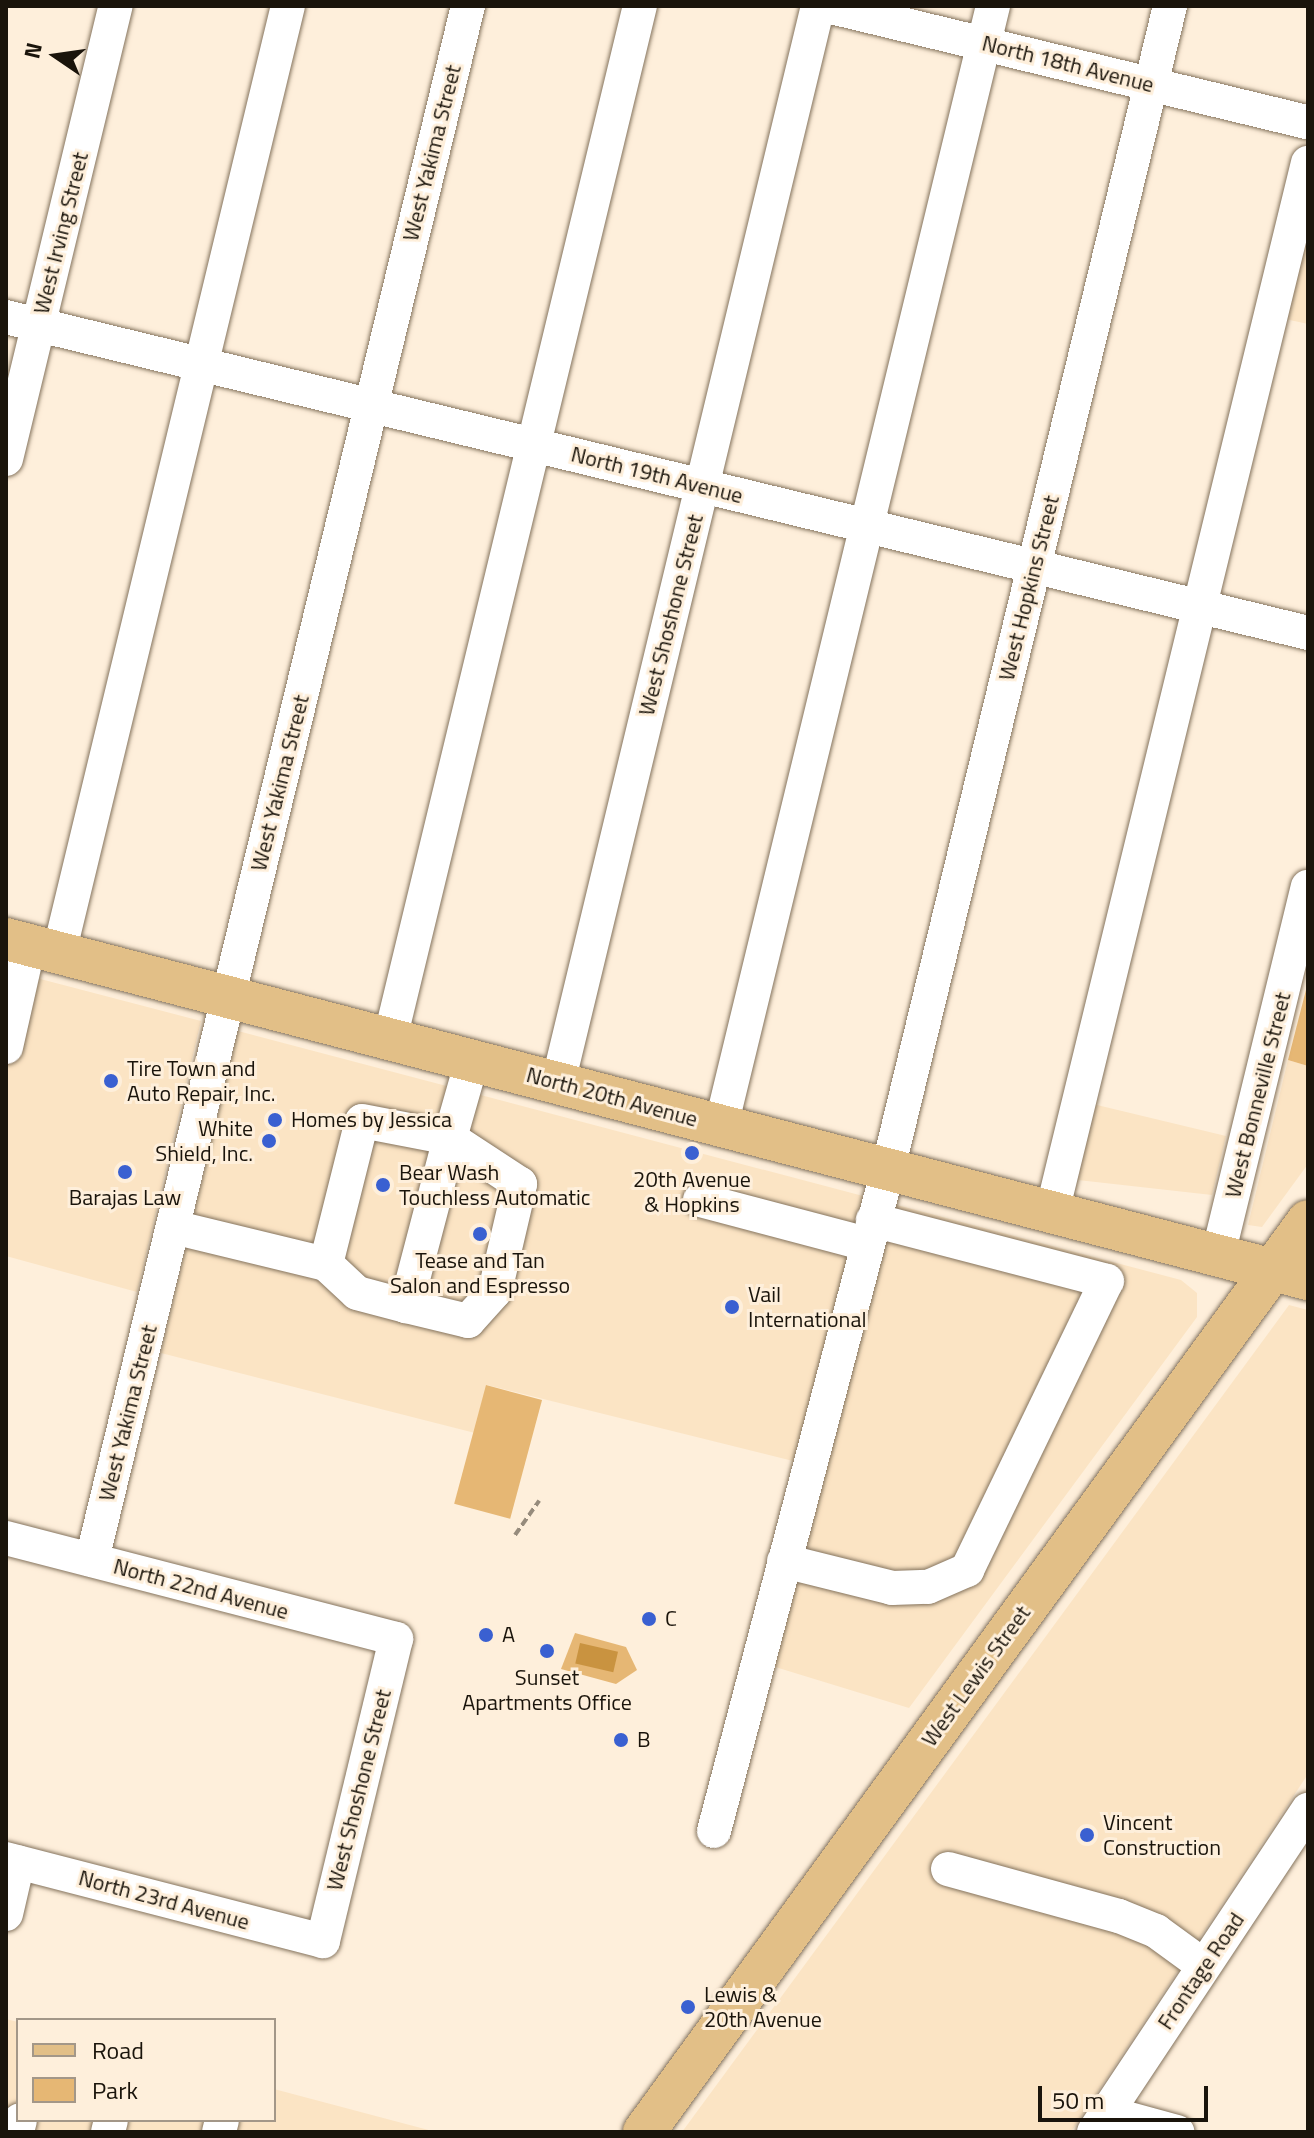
<!DOCTYPE html>
<style>
body{margin:0}
#map{position:relative;width:1314px;height:2138px;overflow:hidden;background:#feefdb;font-family:"Titillium Web",sans-serif}
div>[style]{position:absolute}
.built>*{inset:0;background:#fbe4c4}
.green>*{inset:0;background:#e6b774;transform-origin:0 0}
.water>*{inset:0;background:#c99340;transform-origin:0 0}
.path>*{height:4px;margin-top:-2px;transform-origin:0;background:repeating-linear-gradient(90deg,#968b7c 0 8px,transparent 0 12px)}
.roads{filter:drop-shadow(0 0 2px #84735d) drop-shadow(0 0 2px #84735d)}
.minor>*{height:34px;margin:-17px;padding:0 17px;transform-origin:17px;border-radius:17px;background:#fff}
.major>*{height:42px;margin:-21px;padding:0 21px;transform-origin:21px;border-radius:21px;background:#e2bf87}
.dots>*{width:22px;height:22px;translate:-50% -50%;box-sizing:border-box;border:4px solid #feefdb;border-radius:50%}
span{translate:-50% -50%;white-space:nowrap;text-align:center;line-height:1.15;-webkit-text-stroke:6px #feefdb;paint-order:stroke}
.street-label{font-size:22px;color:#1a140b}
.poi-label{font-size:22px;color:#1a140b}
.left{translate:0 -50%;text-align:left}
.right{translate:-100% -50%;text-align:right}
.frame{position:absolute;inset:0;border:8px solid #1a140b;pointer-events:none}
.legend{position:absolute;left:16px;top:2018px;width:260px;height:104px;box-sizing:border-box;background:#feefdb;border:2px solid #a39788;margin:0;padding:10px 14px;list-style:none;font-size:24px;color:#1a140b}
.legend li{display:flex;align-items:center;gap:16px;height:40px}
.legend b{width:40px;border:2px solid #a39788}
.north{position:absolute;left:16px;top:16px;width:80px;height:80px;-webkit-text-stroke:6px #feefdb;paint-order:stroke;rotate:283deg;font-size:22px;font-weight:700;line-height:32px;text-align:center;color:#1a140b}
.north::after{content:'';display:block;margin:auto;width:28px;height:36px;background:#1a140b;clip-path:polygon(50% 0,100% 100%,50% 72%,0 100%)}
.scale{position:absolute;left:1038px;top:2086px;width:170px;height:36px;box-sizing:border-box;border:4px solid #1a140b;border-top:0;padding-left:10px;font-size:24px;line-height:28px;white-space:nowrap;color:#1a140b;-webkit-text-stroke:6px #feefdb;paint-order:stroke}
</style>
<div id="map">
<div class="built">
<i style="clip-path:polygon(1308px 188px,1308px 324px,1276px 317px)"></i>
<i style="clip-path:polygon(6px 970px,201px 1021px,137px 1292px,6px 1256px)"></i>
<i style="clip-path:polygon(238px 1031px,1181px 1280px,1197px 1293px,1197px 1317px,909px 1708px,772px 1666px,825px 1469px,487px 1385px,475px 1433px,161px 1353px)"></i>
<i style="clip-path:polygon(1288px 1060px,1308px 1066px,1308px 1164px,1262px 1227px,1248px 1225px)"></i>
<i style="clip-path:polygon(1072px 1099px,1226px 1136px,1212px 1195px,1051px 1177px)"></i>
<i style="clip-path:polygon(1289px 1305px,1308px 1310px,1308px 1774px,1071px 2132px,682px 2132px)"></i>
<i style="clip-path:polygon(6px 2019px,18px 2022px,18px 2120px,274px 2120px,274px 2089px,436px 2132px,6px 2132px)"></i>
</div>
<div class="green">
<i style="clip-path:polygon(1308px 982px,1308px 1066px,1288px 1060px)"></i>
<i style="left:486px;top:1385px;width:58px;height:123px;rotate:15deg"></i>
<i style="clip-path:polygon(575px 1633px,626px 1647px,637px 1670px,616px 1684px,561px 1669px)"></i>
</div>
<div class="water">
<i style="left:580px;top:1643px;width:39px;height:21px;rotate:13deg"></i>
</div>
<div class="path">
<i style="left:515px;top:1535px;width:42px;rotate:-54.8deg"></i>
</div>
<div class="roads">
<div class="minor">
<i style="left:827px;top:6px;width:495px;rotate:13.6deg"></i>
<i style="left:6px;top:317px;width:1340px;rotate:13.64deg"></i>
<i style="left:6px;top:459px;width:466px;rotate:-76.4deg"></i>
<i style="left:59px;top:953px;width:974px;rotate:-76.41deg"></i>
<i style="left:390px;top:1039px;width:1063px;rotate:-76.4deg"></i>
<i style="left:6px;top:1047px;width:105px;rotate:-77.3deg"></i>
<i style="left:558px;top:1083px;width:1108px;rotate:-76.43deg"></i>
<i style="left:721px;top:1126px;width:1153px;rotate:-76.35deg"></i>
<i style="left:700px;top:1200px;width:172px;rotate:14.8deg"></i>
<i style="left:1052px;top:1212px;width:1080px;rotate:-76.29deg"></i>
<i style="left:173px;top:1227px;width:157px;rotate:13.6deg"></i>
<i style="left:326px;top:1264px;width:147px;rotate:-75.9deg"></i>
<i style="left:362px;top:1121px;width:90px;rotate:10.9deg"></i>
<i style="left:450px;top:1138px;width:174px;rotate:104.7deg"></i>
<i style="left:406px;top:1306px;width:64px;rotate:13.6deg"></i>
<i style="left:468px;top:1321px;width:40px;rotate:-48deg"></i>
<i style="left:495px;top:1291px;width:110px;rotate:-76.8deg"></i>
<i style="left:520px;top:1184px;width:84px;rotate:-146.7deg"></i>
<i style="left:450px;top:1138px;width:80px;rotate:-74.1deg"></i>
<i style="left:1218px;top:1255px;width:379px;rotate:-76.3deg"></i>
<i style="left:326px;top:1264px;width:42px;rotate:43.1deg"></i>
<i style="left:357px;top:1293px;width:51px;rotate:14.9deg"></i>
<i style="left:6px;top:1538px;width:403px;rotate:14.5deg"></i>
<i style="left:396px;top:1639px;width:311px;rotate:103.6deg"></i>
<i style="left:323px;top:1941px;width:327px;rotate:-165.5deg"></i>
<i style="left:92px;top:1560px;width:1599px;rotate:-76.4deg"></i>
<i style="left:784px;top:1561px;width:111px;rotate:14deg"></i>
<i style="left:892px;top:1588px;width:36px;rotate:-2deg"></i>
<i style="left:928px;top:1587px;width:43px;rotate:-23.6deg"></i>
<i style="left:967px;top:1570px;width:321px;rotate:-64.2deg"></i>
<i style="left:1107px;top:1281px;width:242px;rotate:-165.4deg"></i>
<i style="left:714px;top:1831px;width:684px;rotate:-75.27deg"></i>
<i style="left:888px;top:1169px;width:1197px;rotate:-76.37deg"></i>
<i style="left:948px;top:1869px;width:177px;rotate:15.4deg"></i>
<i style="left:1119px;top:1916px;width:40px;rotate:22deg"></i>
<i style="left:1156px;top:1931px;width:59px;rotate:36.1deg"></i>
<i style="left:6px;top:1914px;width:53px;rotate:-77deg"></i>
<i style="left:1107px;top:2113px;width:73px;rotate:15.2deg"></i>
<i style="left:17px;top:2132px;width:12px;rotate:-76deg"></i>
<i style="left:108px;top:2132px;width:12px;rotate:-76deg"></i>
<i style="left:219px;top:2132px;width:12px;rotate:-76deg"></i>
<i style="left:1094px;top:2132px;width:387px;rotate:-56.4deg"></i>
</div>
<div class="major">
<i style="left:6px;top:939px;width:1346px;rotate:14.64deg"></i>
<i style="left:644px;top:2132px;width:1127px;rotate:-53.91deg"></i>
</div>
</div>
<div class="dots">
<i style="left:111px;top:1081px;background:#3a60d1"></i>
<i style="left:275px;top:1120px;background:#3a60d1"></i>
<i style="left:269px;top:1141px;background:#3a60d1"></i>
<i style="left:692px;top:1153px;background:#3a60d1"></i>
<i style="left:125px;top:1172px;background:#3a60d1"></i>
<i style="left:383px;top:1185px;background:#3a60d1"></i>
<i style="left:480px;top:1234px;background:#3a60d1"></i>
<i style="left:732px;top:1307px;background:#3a60d1"></i>
<i style="left:649px;top:1619px;background:#3a60d1"></i>
<i style="left:486px;top:1635px;background:#3a60d1"></i>
<i style="left:547px;top:1651px;background:#3a60d1"></i>
<i style="left:621px;top:1740px;background:#3a60d1"></i>
<i style="left:1087px;top:1835px;background:#3a60d1"></i>
<i style="left:688px;top:2007px;background:#3a60d1"></i>
</div>
<div class="street-label">
<span style="left:1068px;top:64px;rotate:14deg">North 18th Avenue</span>
<span style="left:432px;top:153px;rotate:-76deg">West Yakima Street</span>
<span style="left:61px;top:233px;rotate:-76deg">West Irving Street</span>
<span style="left:657px;top:475px;rotate:14deg">North 19th Avenue</span>
<span style="left:1029px;top:588px;rotate:-76deg">West Hopkins Street</span>
<span style="left:671px;top:615px;rotate:-76deg">West Shoshone Street</span>
<span style="left:280px;top:783px;rotate:-76deg">West Yakima Street</span>
<span style="left:1258px;top:1095px;rotate:-76deg">West Bonneville Street</span>
<span style="left:612px;top:1097px;rotate:15deg">North 20th Avenue</span>
<span style="left:128px;top:1413px;rotate:-76deg">West Yakima Street</span>
<span style="left:201px;top:1589px;rotate:15deg">North 22nd Avenue</span>
<span style="left:976px;top:1676px;rotate:-54deg">West Lewis Street</span>
<span style="left:359px;top:1790px;rotate:-76deg">West Shoshone Street</span>
<span style="left:164px;top:1900px;rotate:15deg">North 23rd Avenue</span>
<span style="left:1201px;top:1971px;rotate:-56deg">Frontage Road</span>
</div>
<div class="poi-label">
<span class="left" style="left:127px;top:1081px">Tire Town and<br>Auto Repair, Inc.</span>
<span class="left" style="left:291px;top:1120px">Homes by Jessica</span>
<span class="right" style="left:253px;top:1141px">White<br>Shield, Inc.</span>
<span class="left" style="left:399px;top:1185px">Bear Wash<br>Touchless Automatic</span>
<span style="left:692px;top:1192px">20th Avenue<br>&amp; Hopkins</span>
<span style="left:125px;top:1198px">Barajas Law</span>
<span style="left:480px;top:1273px">Tease and Tan<br>Salon and Espresso</span>
<span class="left" style="left:748px;top:1307px">Vail<br>International</span>
<span class="left" style="left:665px;top:1619px">C</span>
<span class="left" style="left:502px;top:1635px">A</span>
<span style="left:547px;top:1690px">Sunset<br>Apartments Office</span>
<span class="left" style="left:637px;top:1740px">B</span>
<span class="left" style="left:1103px;top:1835px">Vincent<br>Construction</span>
<span class="left" style="left:704px;top:2007px">Lewis &amp;<br>20th Avenue</span>
</div>
<div class="frame"></div>
<ul class="legend">
<li><b style="height:10px;background:#e2bf87"></b>Road</li>
<li><b style="height:22px;background:#e6b774"></b>Park</li>
</ul>
<div class="north">N</div>
<div class="scale">50 m</div>
</div>
